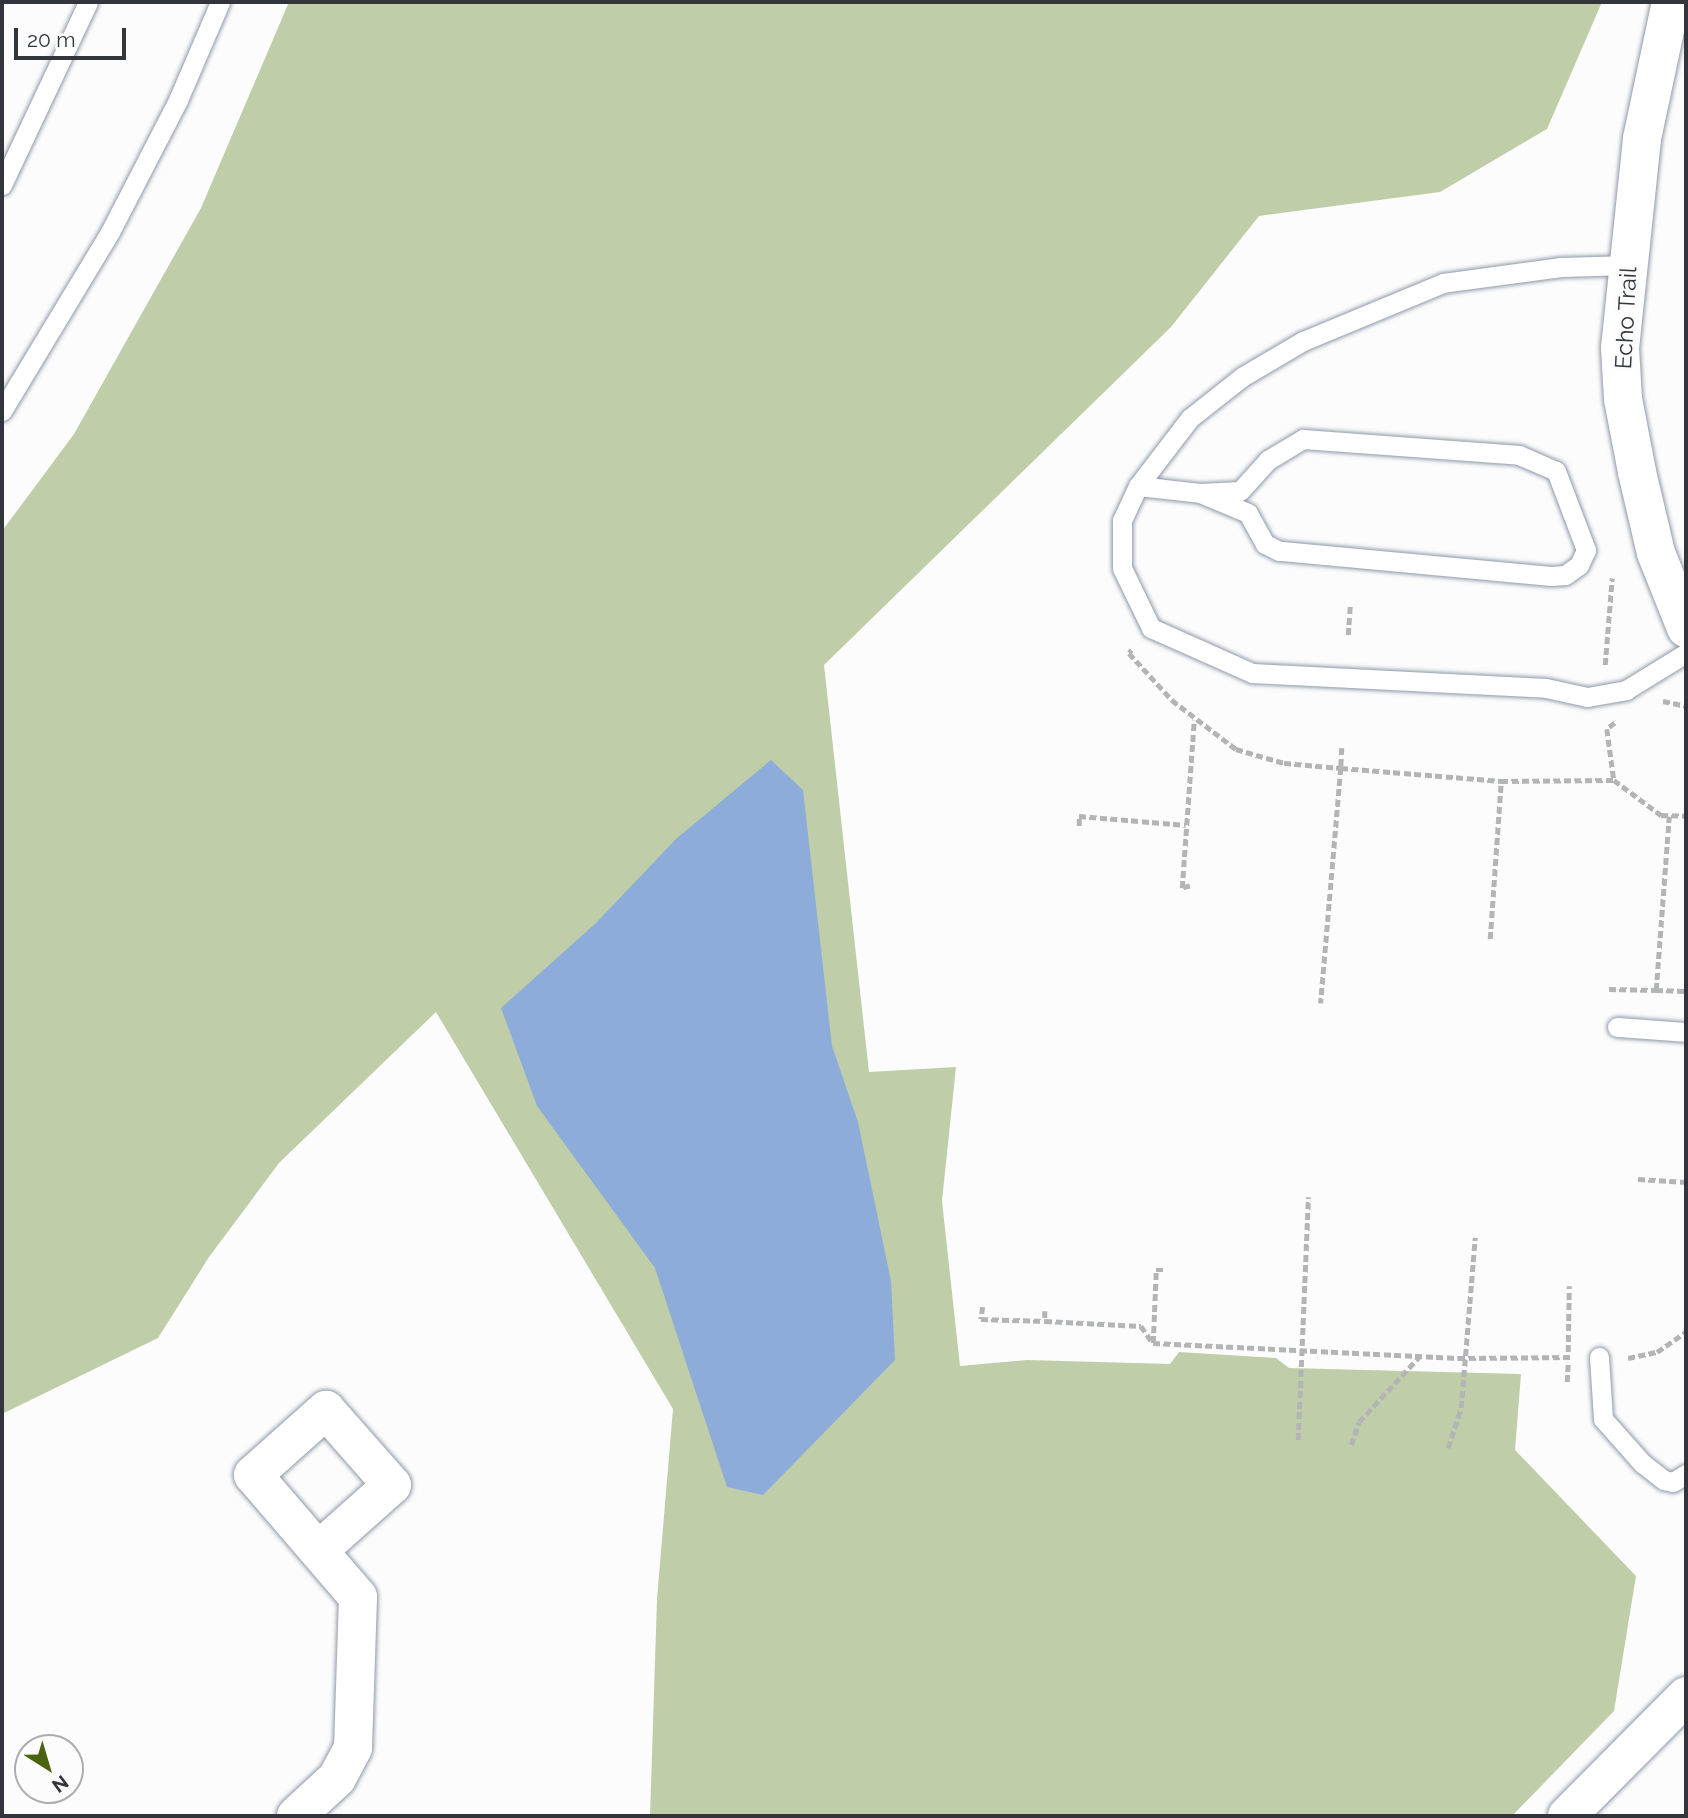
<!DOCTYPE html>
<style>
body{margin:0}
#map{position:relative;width:1688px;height:1818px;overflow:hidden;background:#fcfcfc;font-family:Raleway,sans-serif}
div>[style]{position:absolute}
.green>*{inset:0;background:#bfcea8}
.water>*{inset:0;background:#8dacda}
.path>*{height:4.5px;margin-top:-2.25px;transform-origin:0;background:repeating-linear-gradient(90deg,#b3b4b6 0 7px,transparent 0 10.5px)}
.roads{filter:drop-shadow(0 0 2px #8f99a8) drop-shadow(0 0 2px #8f99a8)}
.lane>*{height:19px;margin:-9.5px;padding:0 9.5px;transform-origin:9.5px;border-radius:9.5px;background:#fff}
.street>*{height:38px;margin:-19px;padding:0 19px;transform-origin:19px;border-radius:19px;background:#fff}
span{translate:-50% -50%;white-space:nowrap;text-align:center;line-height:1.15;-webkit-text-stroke:6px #fcfcfc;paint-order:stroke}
.street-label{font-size:23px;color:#32363c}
.frame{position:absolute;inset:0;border:4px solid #32363c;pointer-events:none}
.north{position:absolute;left:14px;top:1734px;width:70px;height:70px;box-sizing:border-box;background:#fcfcfc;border:2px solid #abadaf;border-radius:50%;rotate:143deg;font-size:19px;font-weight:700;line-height:28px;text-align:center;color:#32363c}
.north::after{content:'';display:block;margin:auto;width:24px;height:32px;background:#4b6311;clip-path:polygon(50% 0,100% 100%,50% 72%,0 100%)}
.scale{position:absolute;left:14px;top:28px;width:112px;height:32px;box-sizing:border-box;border:4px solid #32363c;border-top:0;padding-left:9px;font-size:21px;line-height:24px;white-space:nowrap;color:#32363c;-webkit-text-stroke:5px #fcfcfc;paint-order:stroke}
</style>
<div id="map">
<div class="green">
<i style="clip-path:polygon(289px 2px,1602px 2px,1547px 129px,1440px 192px,1259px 216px,1171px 327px,824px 665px,869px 1072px,956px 1067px,942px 1201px,960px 1366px,1027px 1360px,1170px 1364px,1179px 1352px,1276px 1358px,1289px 1368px,1521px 1374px,1515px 1450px,1636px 1576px,1614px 1711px,1512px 1816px,650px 1816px,657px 1599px,673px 1409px,436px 1012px,279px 1163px,209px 1257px,158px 1338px,2px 1414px,2px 531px,74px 434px,201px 208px)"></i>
</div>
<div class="water">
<i style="clip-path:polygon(771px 760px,803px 790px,832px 1046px,858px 1122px,891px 1281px,895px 1360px,763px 1495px,727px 1487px,655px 1268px,537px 1106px,501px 1008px,596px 923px,676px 839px)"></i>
</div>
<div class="path">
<i style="left:1348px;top:635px;width:30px;rotate:-86deg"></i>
<i style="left:1132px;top:650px;width:4px;rotate:135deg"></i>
<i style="left:1129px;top:653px;width:64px;rotate:47.5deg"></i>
<i style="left:1172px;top:700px;width:81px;rotate:37.4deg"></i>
<i style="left:1236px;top:749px;width:50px;rotate:16.3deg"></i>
<i style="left:1284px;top:763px;width:57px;rotate:5deg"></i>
<i style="left:1341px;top:768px;width:236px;rotate:94.9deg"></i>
<i style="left:1605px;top:665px;width:87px;rotate:-85.4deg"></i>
<i style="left:1663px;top:701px;width:24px;rotate:12deg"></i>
<i style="left:1615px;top:723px;width:10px;rotate:143deg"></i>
<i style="left:1607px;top:729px;width:51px;rotate:82.2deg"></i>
<i style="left:1614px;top:780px;width:59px;rotate:36.7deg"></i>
<i style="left:1661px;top:815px;width:25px;rotate:2deg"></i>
<i style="left:1342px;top:748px;width:20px;rotate:93deg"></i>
<i style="left:1341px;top:768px;width:161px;rotate:4.6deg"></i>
<i style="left:1079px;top:826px;width:10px;rotate:-90deg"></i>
<i style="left:1079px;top:816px;width:107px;rotate:4.8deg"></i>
<i style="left:1190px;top:886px;width:8px;rotate:166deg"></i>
<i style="left:1182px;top:888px;width:168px;rotate:-85.9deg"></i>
<i style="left:1490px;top:939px;width:158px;rotate:-86deg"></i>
<i style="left:1501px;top:781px;width:113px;rotate:-0.5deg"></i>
<i style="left:1609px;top:989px;width:47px;rotate:1.2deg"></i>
<i style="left:1656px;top:990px;width:174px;rotate:-85.7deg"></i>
<i style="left:1656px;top:990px;width:30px;rotate:2deg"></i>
<i style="left:1638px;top:1179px;width:48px;rotate:3.6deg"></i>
<i style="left:983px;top:1307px;width:12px;rotate:99deg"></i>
<i style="left:981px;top:1319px;width:64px;rotate:1.8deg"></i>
<i style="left:1045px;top:1311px;width:10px;rotate:90deg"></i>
<i style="left:1045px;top:1321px;width:96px;rotate:3deg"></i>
<i style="left:1141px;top:1326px;width:21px;rotate:55deg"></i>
<i style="left:1153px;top:1343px;width:305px;rotate:2.8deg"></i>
<i style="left:1458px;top:1358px;width:112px;rotate:-0.5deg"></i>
<i style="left:1153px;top:1343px;width:73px;rotate:-87.6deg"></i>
<i style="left:1156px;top:1270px;width:11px"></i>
<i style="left:1568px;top:1352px;width:66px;rotate:-89.1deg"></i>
<i style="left:1628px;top:1358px;width:30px;rotate:-12deg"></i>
<i style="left:1657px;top:1352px;width:35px;rotate:-35deg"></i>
<i style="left:1567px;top:1382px;width:18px;rotate:-87deg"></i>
<i style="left:1298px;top:1440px;width:243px;rotate:-87.6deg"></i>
<i style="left:1351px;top:1445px;width:24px;rotate:-71deg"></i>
<i style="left:1359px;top:1422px;width:88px;rotate:-47.3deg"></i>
<i style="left:1448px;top:1448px;width:42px;rotate:-72deg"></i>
<i style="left:1461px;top:1408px;width:171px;rotate:-85.3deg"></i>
</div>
<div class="roads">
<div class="lane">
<i style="left:2px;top:185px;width:202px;rotate:-64.8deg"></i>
<i style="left:1629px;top:265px;width:68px;rotate:178.3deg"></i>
<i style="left:1561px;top:267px;width:119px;rotate:172.3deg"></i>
<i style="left:1443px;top:283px;width:152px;rotate:157.5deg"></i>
<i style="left:1303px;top:341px;width:71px;rotate:149.5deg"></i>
<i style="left:1242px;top:377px;width:66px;rotate:141.7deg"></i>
<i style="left:1190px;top:418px;width:86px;rotate:127.4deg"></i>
<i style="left:1138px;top:486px;width:38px;rotate:115deg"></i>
<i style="left:1122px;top:520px;width:48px;rotate:90deg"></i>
<i style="left:1122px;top:568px;width:67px;rotate:64.2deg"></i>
<i style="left:1151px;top:628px;width:111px;rotate:24deg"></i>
<i style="left:1252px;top:673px;width:294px;rotate:2.9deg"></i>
<i style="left:1546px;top:688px;width:42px;rotate:12.4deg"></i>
<i style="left:1587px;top:697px;width:40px;rotate:-10deg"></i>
<i style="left:1626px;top:690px;width:70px;rotate:-31.7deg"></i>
<i style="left:2px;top:411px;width:209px;rotate:-58.9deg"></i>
<i style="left:110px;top:232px;width:148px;rotate:-62.7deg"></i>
<i style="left:178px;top:100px;width:107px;rotate:-66.8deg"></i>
<i style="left:1138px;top:486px;width:62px;rotate:6.4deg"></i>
<i style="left:1200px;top:493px;width:40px;rotate:-2.9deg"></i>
<i style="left:1240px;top:491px;width:42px;rotate:-47.9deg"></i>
<i style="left:1268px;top:460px;width:41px;rotate:-31deg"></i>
<i style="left:1303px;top:439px;width:217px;rotate:4.2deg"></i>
<i style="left:1519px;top:455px;width:40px;rotate:23.4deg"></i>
<i style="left:1556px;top:471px;width:85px;rotate:69.2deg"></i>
<i style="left:1586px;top:550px;width:17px;rotate:115deg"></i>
<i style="left:1579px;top:565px;width:17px;rotate:144deg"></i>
<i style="left:1565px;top:575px;width:14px;rotate:176deg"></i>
<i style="left:1551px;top:576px;width:273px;rotate:-174.7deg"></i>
<i style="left:1279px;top:551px;width:16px;rotate:-153deg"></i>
<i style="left:1265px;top:544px;width:35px;rotate:-119deg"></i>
<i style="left:1248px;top:513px;width:52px;rotate:-157.4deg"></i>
<i style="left:1617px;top:1027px;width:69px;rotate:4.1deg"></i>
<i style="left:1599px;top:1357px;width:62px;rotate:86.3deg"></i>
<i style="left:1603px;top:1419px;width:59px;rotate:48.4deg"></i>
<i style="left:1642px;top:1463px;width:28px;rotate:38deg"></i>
<i style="left:1664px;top:1480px;width:9px;rotate:13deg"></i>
<i style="left:1673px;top:1482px;width:15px;rotate:-32deg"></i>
</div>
<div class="street">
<i style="left:1671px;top:2px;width:140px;rotate:102deg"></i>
<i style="left:1642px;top:139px;width:210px;rotate:96deg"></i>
<i style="left:1620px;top:348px;width:51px;rotate:86.6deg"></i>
<i style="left:1623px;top:399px;width:74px;rotate:79.1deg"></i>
<i style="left:1637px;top:472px;width:83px;rotate:76.8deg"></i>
<i style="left:1656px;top:553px;width:81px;rotate:68.2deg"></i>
<i style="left:296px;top:1816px;width:56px;rotate:-42.8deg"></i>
<i style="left:337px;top:1778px;width:34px;rotate:-62deg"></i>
<i style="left:353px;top:1748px;width:151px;rotate:-88.1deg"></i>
<i style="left:358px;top:1597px;width:161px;rotate:-130.7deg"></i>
<i style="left:253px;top:1475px;width:98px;rotate:-41.7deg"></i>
<i style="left:326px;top:1410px;width:100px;rotate:48.7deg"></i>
<i style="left:392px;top:1485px;width:98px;rotate:138.3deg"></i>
<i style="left:1567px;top:1816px;width:169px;rotate:-45.2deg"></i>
</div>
</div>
<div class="street-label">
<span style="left:1626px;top:318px;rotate:-87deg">Echo Trail</span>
</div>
<div class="frame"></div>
<div class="north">N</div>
<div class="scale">20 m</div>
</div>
